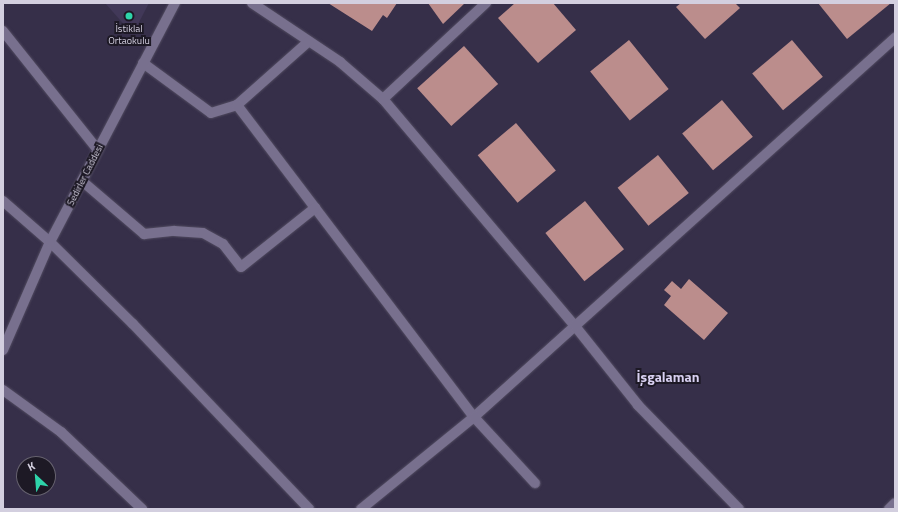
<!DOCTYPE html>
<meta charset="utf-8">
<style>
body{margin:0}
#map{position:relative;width:898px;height:512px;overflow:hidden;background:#362f49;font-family:"Titillium Web",sans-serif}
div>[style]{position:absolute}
.built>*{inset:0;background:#413858}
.building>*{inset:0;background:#bb8d8c;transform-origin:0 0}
.roads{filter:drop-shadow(0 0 1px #514b60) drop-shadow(0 0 1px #514b60)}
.minor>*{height:10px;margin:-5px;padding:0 5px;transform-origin:5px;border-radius:5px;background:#78708e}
.dots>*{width:11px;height:11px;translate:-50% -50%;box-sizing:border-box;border:2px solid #1d1925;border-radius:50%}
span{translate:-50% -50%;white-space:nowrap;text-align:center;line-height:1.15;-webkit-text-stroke:4px #1d1925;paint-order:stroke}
.poi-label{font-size:10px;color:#d3cfdf}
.street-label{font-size:10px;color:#d3cfdf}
.district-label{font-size:14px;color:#d9d1f2;font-weight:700}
.frame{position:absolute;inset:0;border:4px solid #d3cfdf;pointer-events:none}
.north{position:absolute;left:16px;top:456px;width:40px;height:40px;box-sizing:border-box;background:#1d1925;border:1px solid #66626f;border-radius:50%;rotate:334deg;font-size:11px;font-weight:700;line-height:16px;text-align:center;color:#d3cfdf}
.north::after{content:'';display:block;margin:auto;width:14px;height:18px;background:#2ed4aa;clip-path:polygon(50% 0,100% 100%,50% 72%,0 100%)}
</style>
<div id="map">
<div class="built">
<i style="clip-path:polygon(105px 3px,149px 3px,135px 30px,128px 29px)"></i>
</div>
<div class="building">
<i style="clip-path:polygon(328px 3px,397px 3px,387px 18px,383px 15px,372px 31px)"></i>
<i style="clip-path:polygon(428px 3px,465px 3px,443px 24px)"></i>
<i style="clip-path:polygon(515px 3px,553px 3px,576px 30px,538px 63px,498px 18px)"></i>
<i style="clip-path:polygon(681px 3px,735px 3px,740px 8px,705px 39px,676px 7px)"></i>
<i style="clip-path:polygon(818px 3px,891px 3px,847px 39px)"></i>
<i style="left:629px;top:40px;width:63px;height:50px;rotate:51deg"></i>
<i style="left:792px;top:40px;width:48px;height:52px;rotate:50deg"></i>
<i style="left:464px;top:46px;width:51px;height:63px;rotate:48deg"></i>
<i style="left:722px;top:100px;width:48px;height:52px;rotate:50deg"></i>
<i style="left:516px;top:123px;width:62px;height:50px;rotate:50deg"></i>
<i style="left:658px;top:155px;width:49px;height:52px;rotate:51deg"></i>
<i style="left:585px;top:201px;width:62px;height:51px;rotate:51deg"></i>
<i style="clip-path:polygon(689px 279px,728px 313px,704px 340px,664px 305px,671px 296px,664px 290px,672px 281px,681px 289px)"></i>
</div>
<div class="roads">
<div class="minor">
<i style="left:252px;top:3px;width:106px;rotate:33.8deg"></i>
<i style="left:340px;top:62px;width:57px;rotate:40.7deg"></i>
<i style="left:383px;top:99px;width:297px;rotate:49.8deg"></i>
<i style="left:575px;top:326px;width:136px;rotate:138deg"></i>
<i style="left:474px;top:417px;width:146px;rotate:140.8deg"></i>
<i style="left:3px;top:31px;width:152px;rotate:51.4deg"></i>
<i style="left:143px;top:63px;width:84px;rotate:36.3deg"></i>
<i style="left:211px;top:113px;width:27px;rotate:-17deg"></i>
<i style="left:237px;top:105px;width:96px;rotate:-41.6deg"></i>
<i style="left:383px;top:99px;width:141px;rotate:-43deg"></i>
<i style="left:237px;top:105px;width:392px;rotate:52.8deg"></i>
<i style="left:474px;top:417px;width:90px;rotate:47.3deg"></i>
<i style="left:82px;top:181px;width:82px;rotate:40.5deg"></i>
<i style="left:144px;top:234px;width:30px;rotate:-6deg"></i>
<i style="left:174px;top:231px;width:29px;rotate:4deg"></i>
<i style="left:203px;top:233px;width:23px;rotate:29deg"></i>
<i style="left:223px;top:244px;width:29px;rotate:52deg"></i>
<i style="left:241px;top:267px;width:95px;rotate:-38.6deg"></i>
<i style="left:3px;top:201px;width:62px;rotate:41.1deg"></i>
<i style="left:50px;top:242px;width:117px;rotate:44.7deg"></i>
<i style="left:133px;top:324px;width:255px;rotate:46.4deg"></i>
<i style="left:3px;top:350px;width:118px;rotate:-66.5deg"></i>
<i style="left:50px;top:242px;width:270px;rotate:-62.4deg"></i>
<i style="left:3px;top:390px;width:72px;rotate:35.9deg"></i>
<i style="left:61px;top:432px;width:112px;rotate:43.5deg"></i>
<i style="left:739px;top:509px;width:145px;rotate:-134.2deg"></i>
<i style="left:638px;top:405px;width:101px;rotate:-128.6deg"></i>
<i style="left:575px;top:326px;width:431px;rotate:-42deg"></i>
<i style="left:889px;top:509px;width:8px;rotate:-45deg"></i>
</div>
</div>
<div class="dots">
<i style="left:129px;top:16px;background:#2ed4aa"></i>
</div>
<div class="poi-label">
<span style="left:129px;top:34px">İstiklal<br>Ortaokulu</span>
</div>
<div class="street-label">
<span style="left:85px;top:175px;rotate:-63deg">Sedirler Caddesi</span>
</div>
<div class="district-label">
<span style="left:668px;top:377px">İşgalaman</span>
</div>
<div class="frame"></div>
<div class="north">K</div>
</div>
